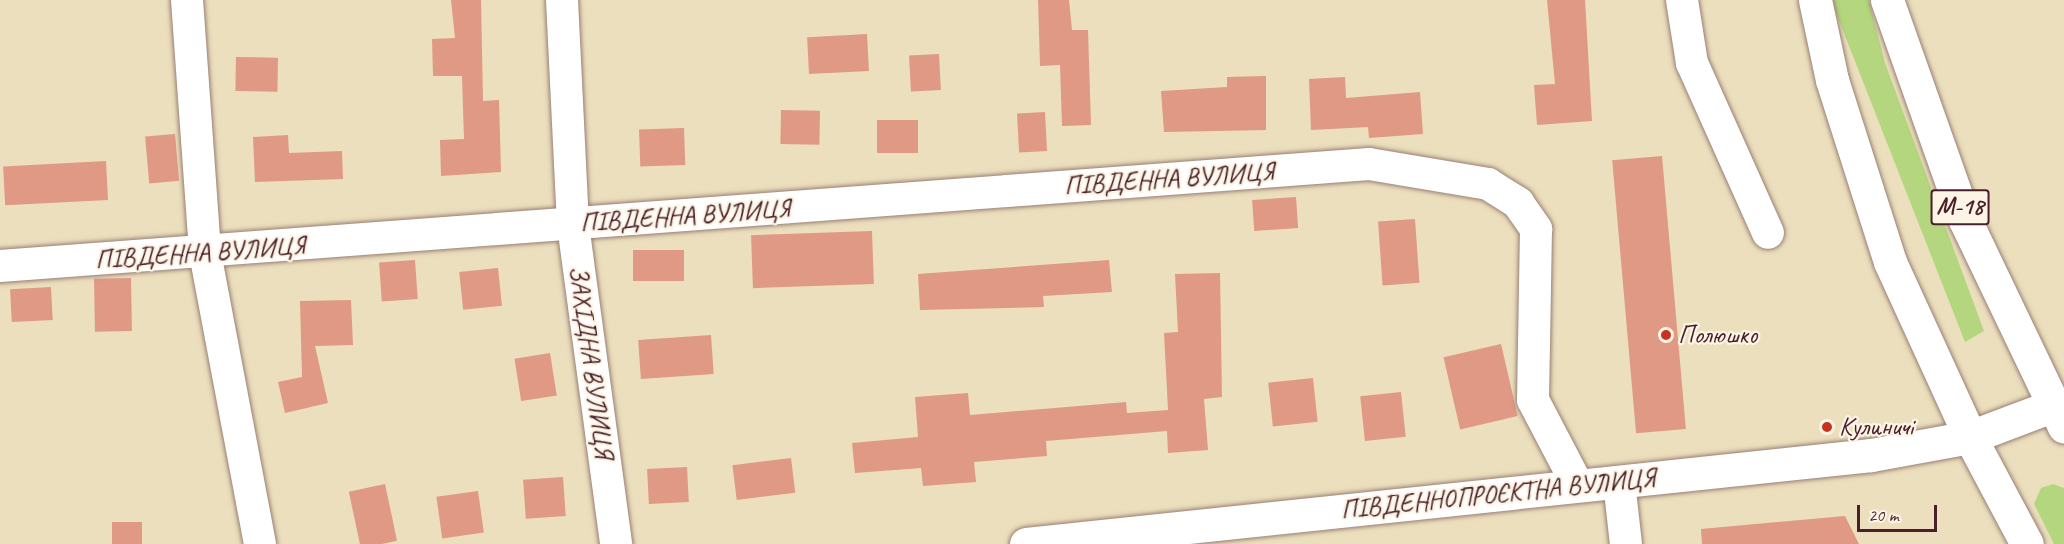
<!DOCTYPE html>
<meta charset="utf-8">
<style>
body{margin:0}
#map{position:relative;width:2064px;height:544px;overflow:hidden;background:#ebdfbd;font-family:Caveat,sans-serif}
div>[style]{position:absolute}
.green>*{inset:0;background:#b4d67e}
.building>*{inset:0;background:#e09984;transform-origin:0 0}
.roads{filter:drop-shadow(0 0 2px #9a7f74) drop-shadow(0 0 2px #9a7f74)}
.minor>*{height:32px;margin:-16px;padding:0 16px;transform-origin:16px;border-radius:16px;background:#fff}
.secondary>*{height:33px;margin:-16.5px;padding:0 16.5px;transform-origin:16.5px;border-radius:16.5px;background:#fff}
.primary>*{height:33px;margin:-16.5px;padding:0 16.5px;transform-origin:16.5px;border-radius:16.5px;background:#fff}
.dots>*{width:16px;height:16px;translate:-50% -50%;box-sizing:border-box;border:3px solid #fcf5e5;border-radius:50%}
span{translate:-50% -50%;white-space:nowrap;text-align:center;line-height:1.15;-webkit-text-stroke:4.5px #fcf5e5;paint-order:stroke}
.shield-label span{padding:2px 4px;background:#fcf5e5;border:2px solid;border-radius:4px;-webkit-text-stroke-width:0}
.shield-label{font-size:24px;color:#4a1f2b;font-weight:700}
.street-label{font-size:26px;color:#4a1f2b}
.poi-label{font-size:26px;color:#4a1f2b}
.left{translate:0 -50%;text-align:left}
.scale{position:absolute;left:1857px;top:505px;width:80px;height:27px;box-sizing:border-box;border:3px solid #4a1f2b;border-top:0;padding-left:8px;font-size:18px;line-height:21px;white-space:nowrap;color:#4a1f2b;-webkit-text-stroke:4px #fcf5e5;paint-order:stroke}
</style>
<div id="map">
<div class="green">
<i style="clip-path:polygon(1831px 0,1869px 0,1885px 63px,1984px 331px,1965px 342px)"></i>
<i style="clip-path:polygon(2053px 484px,2064px 488px,2064px 544px,2054px 544px,2034px 504px,2041px 488px)"></i>
</div>
<div class="building">
<i style="clip-path:polygon(451px 0,481px 0,483px 101px,499px 100px,501px 172px,441px 176px,440px 140px,464px 139px,462px 76px,433px 76px,432px 39px,455px 38px)"></i>
<i style="clip-path:polygon(1038px 0,1069px 0,1072px 30px,1088px 30px,1091px 125px,1062px 126px,1060px 65px,1040px 66px)"></i>
<i style="clip-path:polygon(1547px 0,1585px 0,1592px 121px,1537px 125px,1534px 85px,1555px 84px)"></i>
<i style="left:867px;top:34px;width:37px;height:60px;rotate:87deg"></i>
<i style="left:939px;top:54px;width:36px;height:30px;rotate:87deg"></i>
<i style="left:236px;top:57px;width:42px;height:34px;rotate:1deg"></i>
<i style="clip-path:polygon(1266px 76px,1266px 130px,1164px 132px,1161px 91px,1227px 87px,1227px 77px)"></i>
<i style="clip-path:polygon(1345px 77px,1346px 98px,1420px 92px,1423px 134px,1369px 138px,1368px 127px,1311px 130px,1309px 79px)"></i>
<i style="left:781px;top:110px;width:39px;height:34px;rotate:1deg"></i>
<i style="left:1045px;top:112px;width:39px;height:28px;rotate:87deg"></i>
<i style="left:877px;top:120px;width:41px;height:33px"></i>
<i style="left:684px;top:128px;width:37px;height:45px;rotate:88deg"></i>
<i style="left:175px;top:134px;width:47px;height:30px;rotate:85deg"></i>
<i style="clip-path:polygon(288px 135px,289px 153px,342px 151px,343px 179px,255px 182px,253px 137px)"></i>
<i style="left:1662px;top:156px;width:274px;height:50px;rotate:85deg"></i>
<i style="left:106px;top:161px;width:39px;height:103px;rotate:87deg"></i>
<i style="left:1296px;top:197px;width:31px;height:44px;rotate:86deg"></i>
<i style="left:1415px;top:219px;width:64px;height:37px;rotate:86deg"></i>
<i style="left:872px;top:231px;width:53px;height:121px;rotate:88deg"></i>
<i style="left:633px;top:250px;width:51px;height:31px"></i>
<i style="left:415px;top:260px;width:39px;height:36px;rotate:86deg"></i>
<i style="clip-path:polygon(1109px 260px,1112px 292px,1043px 296px,1044px 307px,920px 310px,918px 274px)"></i>
<i style="left:498px;top:268px;width:38px;height:39px;rotate:84deg"></i>
<i style="clip-path:polygon(1220px 273px,1222px 397px,1204px 399px,1208px 450px,1168px 453px,1167px 431px,1046px 441px,1047px 456px,974px 462px,976px 482px,923px 486px,921px 468px,855px 473px,852px 443px,918px 437px,915px 397px,968px 393px,970px 415px,1126px 402px,1127px 413px,1168px 410px,1164px 333px,1178px 332px,1175px 274px)"></i>
<i style="left:131px;top:278px;width:53px;height:37px;rotate:89deg"></i>
<i style="left:51px;top:287px;width:33px;height:41px;rotate:87deg"></i>
<i style="clip-path:polygon(351px 300px,353px 345px,315px 346px,328px 403px,285px 413px,278px 382px,302px 377px,300px 301px)"></i>
<i style="left:711px;top:335px;width:39px;height:73px;rotate:86deg"></i>
<i style="left:1501px;top:344px;width:74px;height:59px;rotate:77deg"></i>
<i style="left:550px;top:353px;width:43px;height:36px;rotate:81deg"></i>
<i style="left:1313px;top:378px;width:44px;height:45px;rotate:84deg"></i>
<i style="left:1401px;top:392px;width:45px;height:41px;rotate:84deg"></i>
<i style="left:791px;top:458px;width:35px;height:59px;rotate:83deg"></i>
<i style="left:687px;top:467px;width:35px;height:40px;rotate:87deg"></i>
<i style="left:563px;top:477px;width:39px;height:40px;rotate:86deg"></i>
<i style="left:385px;top:484px;width:58px;height:37px;rotate:78deg"></i>
<i style="left:478px;top:491px;width:42px;height:42px;rotate:82deg"></i>
<i style="clip-path:polygon(1845px 516px,1859px 544px,1702px 544px,1701px 529px)"></i>
<i style="left:142px;top:522px;width:22px;height:30px;rotate:90deg"></i>
</div>
<div class="roads">
<div class="minor">
<i style="left:187px;top:0;width:254px;rotate:85.9deg"></i>
<i style="left:205px;top:253px;width:296px;rotate:79.3deg"></i>
<i style="left:562px;top:0;width:225px;rotate:87.2deg"></i>
<i style="left:573px;top:225px;width:322px;rotate:82.3deg"></i>
<i style="left:1682px;top:0;width:64px;rotate:81deg"></i>
<i style="left:1692px;top:63px;width:186px;rotate:65.9deg"></i>
<i style="left:0;top:266px;width:1373px;rotate:-4.26deg"></i>
<i style="left:1369px;top:164px;width:121px;rotate:9.5deg"></i>
<i style="left:1488px;top:184px;width:36px;rotate:32deg"></i>
<i style="left:1518px;top:203px;width:32px;rotate:55deg"></i>
<i style="left:1536px;top:229px;width:171px;rotate:91deg"></i>
<i style="left:1533px;top:400px;width:97px;rotate:62.4deg"></i>
<i style="left:1619px;top:482px;width:62px;rotate:83.6deg"></i>
</div>
<div class="secondary">
<i style="left:1026px;top:544px;width:850px;rotate:-6.01deg"></i>
<i style="left:1871px;top:455px;width:101px;rotate:-10.3deg"></i>
</div>
<div class="primary">
<i style="left:1815px;top:0;width:82px;rotate:78deg"></i>
<i style="left:1832px;top:80px;width:191px;rotate:72.3deg"></i>
<i style="left:1890px;top:262px;width:192px;rotate:65.4deg"></i>
<i style="left:1970px;top:437px;width:121px;rotate:62deg"></i>
<i style="left:1887px;top:0;width:233px;rotate:70.5deg"></i>
<i style="left:1965px;top:220px;width:229px;rotate:64.4deg"></i>
<i style="left:1970px;top:437px;width:88px;rotate:-20.7deg"></i>
</div>
</div>
<div class="dots">
<i style="left:1666px;top:335px;background:#c8321e"></i>
<i style="left:1827px;top:427px;background:#c8321e"></i>
</div>
<div class="shield-label">
<span style="left:1960px;top:207px">М-18</span>
</div>
<div class="street-label">
<span style="left:1169px;top:179px;rotate:-4deg">ПІВДЕННА ВУЛИЦЯ</span>
<span style="left:685px;top:216px;rotate:-4deg">ПІВДЕННА ВУЛИЦЯ</span>
<span style="left:200px;top:253px;rotate:-4deg">ПІВДЕННА ВУЛИЦЯ</span>
<span style="left:591px;top:362px;rotate:82deg">ЗАХІДНА ВУЛИЦЯ</span>
<span style="left:1498px;top:494px;rotate:-6deg">ПІВДЕННОПРОЄКТНА ВУЛИЦЯ</span>
</div>
<div class="poi-label">
<span class="left" style="left:1678px;top:335px">Полюшко</span>
<span class="left" style="left:1839px;top:427px">Кулиничі</span>
</div>
<div class="scale">20 m</div>
</div>
